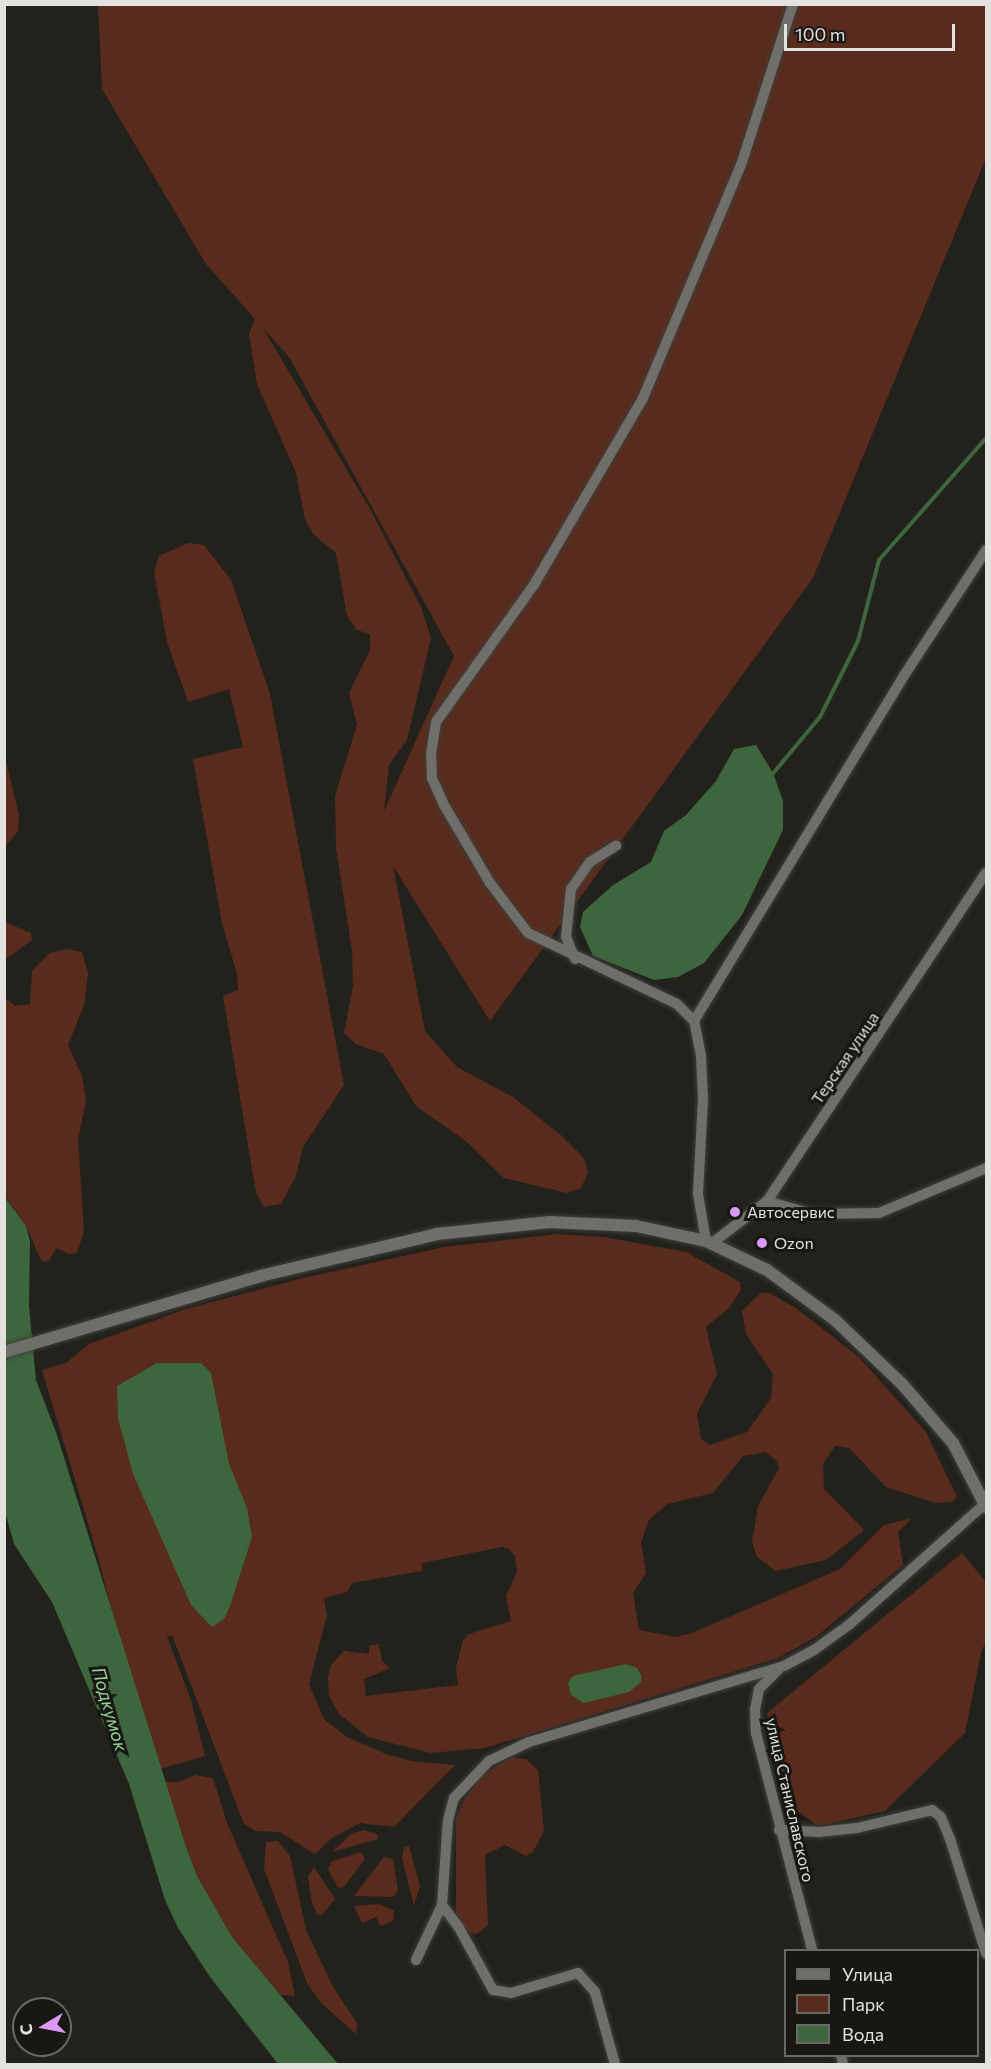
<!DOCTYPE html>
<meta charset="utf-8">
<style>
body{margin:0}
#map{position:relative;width:991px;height:2069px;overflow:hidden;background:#22211c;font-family:Commissioner,sans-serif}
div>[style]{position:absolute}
.green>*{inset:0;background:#592b1d}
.water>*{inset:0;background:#3d663e}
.stream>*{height:4px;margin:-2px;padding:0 2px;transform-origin:2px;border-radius:2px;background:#3d663e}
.roads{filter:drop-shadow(0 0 2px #403e3b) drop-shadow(0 0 2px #403e3b)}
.minor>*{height:10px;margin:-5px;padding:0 5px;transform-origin:5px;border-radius:5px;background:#706e68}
.tertiary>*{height:12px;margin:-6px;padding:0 6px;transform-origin:6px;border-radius:6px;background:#706e68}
.dots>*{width:16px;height:16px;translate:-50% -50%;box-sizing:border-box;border:3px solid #191713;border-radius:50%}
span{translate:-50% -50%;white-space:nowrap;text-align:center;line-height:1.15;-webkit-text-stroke:6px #191713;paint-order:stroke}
.street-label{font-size:16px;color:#e3e2df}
.poi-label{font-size:16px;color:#e3e2df}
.left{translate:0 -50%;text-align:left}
.water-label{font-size:18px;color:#97d798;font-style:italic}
.frame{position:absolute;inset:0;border:6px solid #e3e2df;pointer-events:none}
.legend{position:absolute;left:784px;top:1949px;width:195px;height:108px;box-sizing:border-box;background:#191713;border:2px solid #6a6865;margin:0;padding:8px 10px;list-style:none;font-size:18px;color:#e3e2df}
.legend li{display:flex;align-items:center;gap:12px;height:30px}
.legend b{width:30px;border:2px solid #6a6865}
.north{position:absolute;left:12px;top:1997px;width:60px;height:60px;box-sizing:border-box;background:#191713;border:2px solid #6a6865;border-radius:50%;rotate:260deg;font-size:16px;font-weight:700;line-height:24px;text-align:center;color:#e3e2df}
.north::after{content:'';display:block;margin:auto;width:21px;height:27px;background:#db99f5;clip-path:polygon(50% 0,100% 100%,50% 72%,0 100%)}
.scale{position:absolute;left:784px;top:24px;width:171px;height:27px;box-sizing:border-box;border:3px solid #e3e2df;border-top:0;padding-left:8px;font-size:18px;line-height:21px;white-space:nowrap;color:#e3e2df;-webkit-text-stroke:4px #191713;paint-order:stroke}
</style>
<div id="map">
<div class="green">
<i style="clip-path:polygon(evenodd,98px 5px,986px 5px,986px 158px,813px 578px,490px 1021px,393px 866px,425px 1031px,457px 1067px,513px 1097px,562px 1136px,584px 1158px,588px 1173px,581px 1188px,567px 1193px,504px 1178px,467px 1142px,416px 1106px,384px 1054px,356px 1044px,344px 1033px,353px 986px,352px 951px,336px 848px,335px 796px,357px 725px,349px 693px,370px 650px,370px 634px,357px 630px,347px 616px,336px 553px,313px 534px,305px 519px,296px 473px,257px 384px,249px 334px,255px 319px,206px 264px,102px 89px,98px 5px,263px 328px,289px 357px,454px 656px,384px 811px,389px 765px,407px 740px,431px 638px,421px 607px,370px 509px,263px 328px)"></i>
<i style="clip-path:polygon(188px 543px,204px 545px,231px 580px,270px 694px,344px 1085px,303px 1147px,296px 1176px,281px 1204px,264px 1207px,256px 1193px,223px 996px,238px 990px,237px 974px,222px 923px,193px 759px,243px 747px,229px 689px,188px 702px,167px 642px,154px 572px,159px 556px)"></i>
<i style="clip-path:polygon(4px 753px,19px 815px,18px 831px,5px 847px)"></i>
<i style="clip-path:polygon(5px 922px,31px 933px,32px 940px,6px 959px)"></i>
<i style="clip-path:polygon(66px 949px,82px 952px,88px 973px,84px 1005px,68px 1045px,82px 1076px,86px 1101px,78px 1139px,84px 1231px,77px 1253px,69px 1254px,56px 1248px,49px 1261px,42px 1262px,26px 1226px,5px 1196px,4px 997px,15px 1006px,30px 1004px,32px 971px,50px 953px)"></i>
<i style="clip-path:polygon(557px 1234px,604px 1237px,686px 1252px,740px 1282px,741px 1290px,729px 1308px,706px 1327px,717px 1374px,697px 1414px,701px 1439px,710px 1445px,747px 1432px,771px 1398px,773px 1374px,746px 1334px,742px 1311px,761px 1293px,769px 1293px,796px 1308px,859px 1357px,926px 1432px,957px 1497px,952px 1502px,936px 1503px,886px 1487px,849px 1448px,835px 1446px,823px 1464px,824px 1489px,864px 1530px,826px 1560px,776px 1571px,757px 1557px,752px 1542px,758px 1506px,779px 1468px,777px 1461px,765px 1452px,743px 1456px,713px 1493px,667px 1504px,649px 1520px,641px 1542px,646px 1573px,633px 1593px,639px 1630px,675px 1637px,692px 1633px,840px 1569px,884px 1525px,912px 1518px,898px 1532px,903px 1565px,817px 1636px,778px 1658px,485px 1748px,431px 1753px,368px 1737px,339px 1714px,329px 1696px,328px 1677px,331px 1665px,344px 1651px,369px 1654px,369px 1646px,379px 1644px,382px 1661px,390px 1668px,364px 1679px,366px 1696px,458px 1685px,456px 1668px,463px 1640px,469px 1634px,511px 1621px,506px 1596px,517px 1572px,515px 1556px,509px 1549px,502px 1547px,422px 1563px,422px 1571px,352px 1583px,347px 1592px,324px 1598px,327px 1615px,309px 1684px,324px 1719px,347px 1737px,386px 1754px,411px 1761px,455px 1765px,394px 1827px,360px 1823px,332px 1838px,315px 1854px,280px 1832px,256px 1831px,244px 1824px,172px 1635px,167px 1637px,191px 1700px,205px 1756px,153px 1771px,97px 1553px,42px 1370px,66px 1363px,89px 1344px,186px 1309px,299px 1279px,444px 1247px)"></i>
<i style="clip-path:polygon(962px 1553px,986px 1582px,986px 1643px,982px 1649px,965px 1733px,885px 1811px,818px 1826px,783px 1800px,767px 1713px)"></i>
<i style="clip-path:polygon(511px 1757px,526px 1759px,538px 1770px,544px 1831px,533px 1852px,526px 1856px,505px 1845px,485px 1855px,488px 1925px,477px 1934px,469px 1933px,456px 1913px,456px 1819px,465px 1798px,482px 1776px)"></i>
<i style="clip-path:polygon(195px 1775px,213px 1778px,227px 1823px,288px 1962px,295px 1996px,281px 1995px,232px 1937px,197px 1876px,186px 1847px,176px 1837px,165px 1782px,179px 1782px)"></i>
<i style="clip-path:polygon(364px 1830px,377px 1834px,378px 1839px,332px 1852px,352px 1833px)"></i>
<i style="clip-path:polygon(278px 1841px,290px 1856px,306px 1930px,333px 1987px,357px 2023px,356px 2034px,321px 2003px,307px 1983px,264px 1869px,266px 1842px)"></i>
<i style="clip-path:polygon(409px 1846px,420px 1886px,414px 1906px,402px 1858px,404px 1847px)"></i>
<i style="clip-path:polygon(361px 1852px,365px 1859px,344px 1887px,338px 1888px,328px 1869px,332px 1861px)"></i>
<i style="clip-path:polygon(384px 1857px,393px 1859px,398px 1890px,393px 1897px,354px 1896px)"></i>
<i style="clip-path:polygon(314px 1867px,335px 1899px,322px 1915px,317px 1914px,312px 1903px,308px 1876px)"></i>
<i style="clip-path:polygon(379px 1904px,394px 1911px,393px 1921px,380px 1926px,376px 1917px,362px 1923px,354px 1906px)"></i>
</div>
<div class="water">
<i style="clip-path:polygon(756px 745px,773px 773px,783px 801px,783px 830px,742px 915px,704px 963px,678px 977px,654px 980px,593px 956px,580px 927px,583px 912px,613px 885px,651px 862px,664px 831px,686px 815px,716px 781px,734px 749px)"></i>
<i style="clip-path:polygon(4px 1196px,26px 1226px,30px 1241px,29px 1306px,36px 1380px,57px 1435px,186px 1847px,197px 1876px,232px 1937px,338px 2064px,278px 2064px,210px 1977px,178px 1928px,165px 1900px,129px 1784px,52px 1602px,14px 1544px,4px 1508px)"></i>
<i style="clip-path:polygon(157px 1363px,201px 1363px,211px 1373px,229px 1464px,247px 1508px,252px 1537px,230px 1606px,224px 1619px,212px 1627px,191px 1605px,133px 1474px,118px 1418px,117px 1386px)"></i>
<i style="clip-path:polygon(626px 1664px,637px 1668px,641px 1675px,641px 1682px,629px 1692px,584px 1703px,571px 1695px,568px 1683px,573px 1676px)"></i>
</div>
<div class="stream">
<i style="left:770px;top:777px;width:78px;rotate:-50.2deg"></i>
<i style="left:820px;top:717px;width:85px;rotate:-63.4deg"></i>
<i style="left:858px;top:641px;width:84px;rotate:-75.5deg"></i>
<i style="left:879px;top:560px;width:162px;rotate:-48.7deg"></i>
</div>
<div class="roads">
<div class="minor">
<i style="left:575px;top:959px;width:24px;rotate:-112deg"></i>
<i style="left:566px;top:937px;width:48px;rotate:-84.1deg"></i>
<i style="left:571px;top:889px;width:33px;rotate:-55deg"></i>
<i style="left:590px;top:862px;width:31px;rotate:-32deg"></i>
<i style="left:694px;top:1021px;width:24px;rotate:-135deg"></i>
<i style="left:677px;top:1004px;width:165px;rotate:-154.5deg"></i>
<i style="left:528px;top:933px;width:63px;rotate:-127.2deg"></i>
<i style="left:490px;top:883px;width:91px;rotate:-120.5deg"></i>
<i style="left:444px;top:805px;width:30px;rotate:-114deg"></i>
<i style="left:432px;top:778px;width:24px;rotate:-92deg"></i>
<i style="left:431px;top:754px;width:32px;rotate:-81deg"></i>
<i style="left:436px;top:722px;width:171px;rotate:-54.5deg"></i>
<i style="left:535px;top:583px;width:214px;rotate:-59.7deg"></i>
<i style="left:643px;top:398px;width:253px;rotate:-67.2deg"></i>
<i style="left:741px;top:165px;width:169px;rotate:-72.1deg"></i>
<i style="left:767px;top:1201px;width:47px;rotate:16.1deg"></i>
<i style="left:812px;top:1214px;width:67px;rotate:-0.9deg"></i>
<i style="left:879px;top:1213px;width:116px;rotate:-22.8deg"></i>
<i style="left:706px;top:1241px;width:48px;rotate:-99.7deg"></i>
<i style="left:698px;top:1194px;width:95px;rotate:-87deg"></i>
<i style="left:703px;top:1099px;width:43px;rotate:-92.7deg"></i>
<i style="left:701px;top:1056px;width:36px;rotate:-101deg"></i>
<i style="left:694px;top:1021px;width:406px;rotate:-58.7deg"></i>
<i style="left:905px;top:674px;width:148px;rotate:-56.8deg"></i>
<i style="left:711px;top:1244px;width:71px;rotate:-37.5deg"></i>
<i style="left:767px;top:1201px;width:394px;rotate:-56.3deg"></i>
<i style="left:778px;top:1670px;width:27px;rotate:135deg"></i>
<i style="left:759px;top:1689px;width:20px;rotate:101deg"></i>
<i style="left:755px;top:1709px;width:24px;rotate:88deg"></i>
<i style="left:756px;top:1733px;width:224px;rotate:75.5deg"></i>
<i style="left:779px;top:1830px;width:40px;rotate:2.9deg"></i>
<i style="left:819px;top:1832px;width:38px;rotate:-6deg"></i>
<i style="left:857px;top:1828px;width:77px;rotate:-13.5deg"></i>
<i style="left:932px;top:1810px;width:11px;rotate:38deg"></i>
<i style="left:941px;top:1817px;width:24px;rotate:68deg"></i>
<i style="left:950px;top:1839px;width:120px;rotate:72.5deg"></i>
<i style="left:442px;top:1905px;width:26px;rotate:53deg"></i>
<i style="left:458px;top:1926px;width:73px;rotate:61.3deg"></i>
<i style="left:493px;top:1990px;width:18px;rotate:9deg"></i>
<i style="left:511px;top:1993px;width:70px;rotate:-16.6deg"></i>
<i style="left:578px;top:1973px;width:25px;rotate:48deg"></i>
<i style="left:595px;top:1992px;width:75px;rotate:74.5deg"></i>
<i style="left:416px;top:1960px;width:61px;rotate:-64.7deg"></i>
<i style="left:442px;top:1905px;width:85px;rotate:-86deg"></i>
<i style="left:448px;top:1820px;width:23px;rotate:-75deg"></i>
<i style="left:454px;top:1798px;width:51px;rotate:-46.6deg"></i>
<i style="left:489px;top:1761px;width:44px;rotate:-25.4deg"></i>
<i style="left:529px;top:1742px;width:266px;rotate:-16.6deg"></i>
<i style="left:784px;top:1666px;width:34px;rotate:-28deg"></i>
<i style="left:814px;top:1650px;width:44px;rotate:-35.8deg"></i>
<i style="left:850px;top:1624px;width:182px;rotate:-41.7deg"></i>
<i style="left:841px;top:2056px;width:8px;rotate:76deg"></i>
</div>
<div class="tertiary">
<i style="left:4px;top:1352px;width:267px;rotate:-16.5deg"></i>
<i style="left:260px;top:1276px;width:182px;rotate:-13.3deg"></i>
<i style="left:437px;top:1234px;width:113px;rotate:-6.1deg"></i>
<i style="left:549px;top:1222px;width:87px;rotate:2.6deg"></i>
<i style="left:636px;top:1226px;width:72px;rotate:12.1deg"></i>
<i style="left:706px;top:1241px;width:68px;rotate:25.4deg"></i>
<i style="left:767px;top:1270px;width:84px;rotate:36.3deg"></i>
<i style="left:835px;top:1320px;width:93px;rotate:43.7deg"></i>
<i style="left:902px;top:1384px;width:78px;rotate:49.2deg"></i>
<i style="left:953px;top:1443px;width:72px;rotate:62.7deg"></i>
</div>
</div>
<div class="dots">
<i style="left:735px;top:1212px;background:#db99f5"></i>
<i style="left:762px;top:1243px;background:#db99f5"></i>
</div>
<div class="street-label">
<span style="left:845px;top:1058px;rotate:-56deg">Терская улица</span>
<span style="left:790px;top:1800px;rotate:77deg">улица Станиславского</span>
</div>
<div class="poi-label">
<span class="left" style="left:747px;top:1212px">Автосервис</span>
<span class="left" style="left:774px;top:1243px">Ozon</span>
</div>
<div class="water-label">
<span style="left:110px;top:1709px;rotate:74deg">Подкумок</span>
</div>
<div class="frame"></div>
<ul class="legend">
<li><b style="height:8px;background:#706e68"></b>Улица</li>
<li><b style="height:16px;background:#592b1d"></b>Парк</li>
<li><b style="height:16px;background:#3d663e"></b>Вода</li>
</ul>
<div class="north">С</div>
<div class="scale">100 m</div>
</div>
